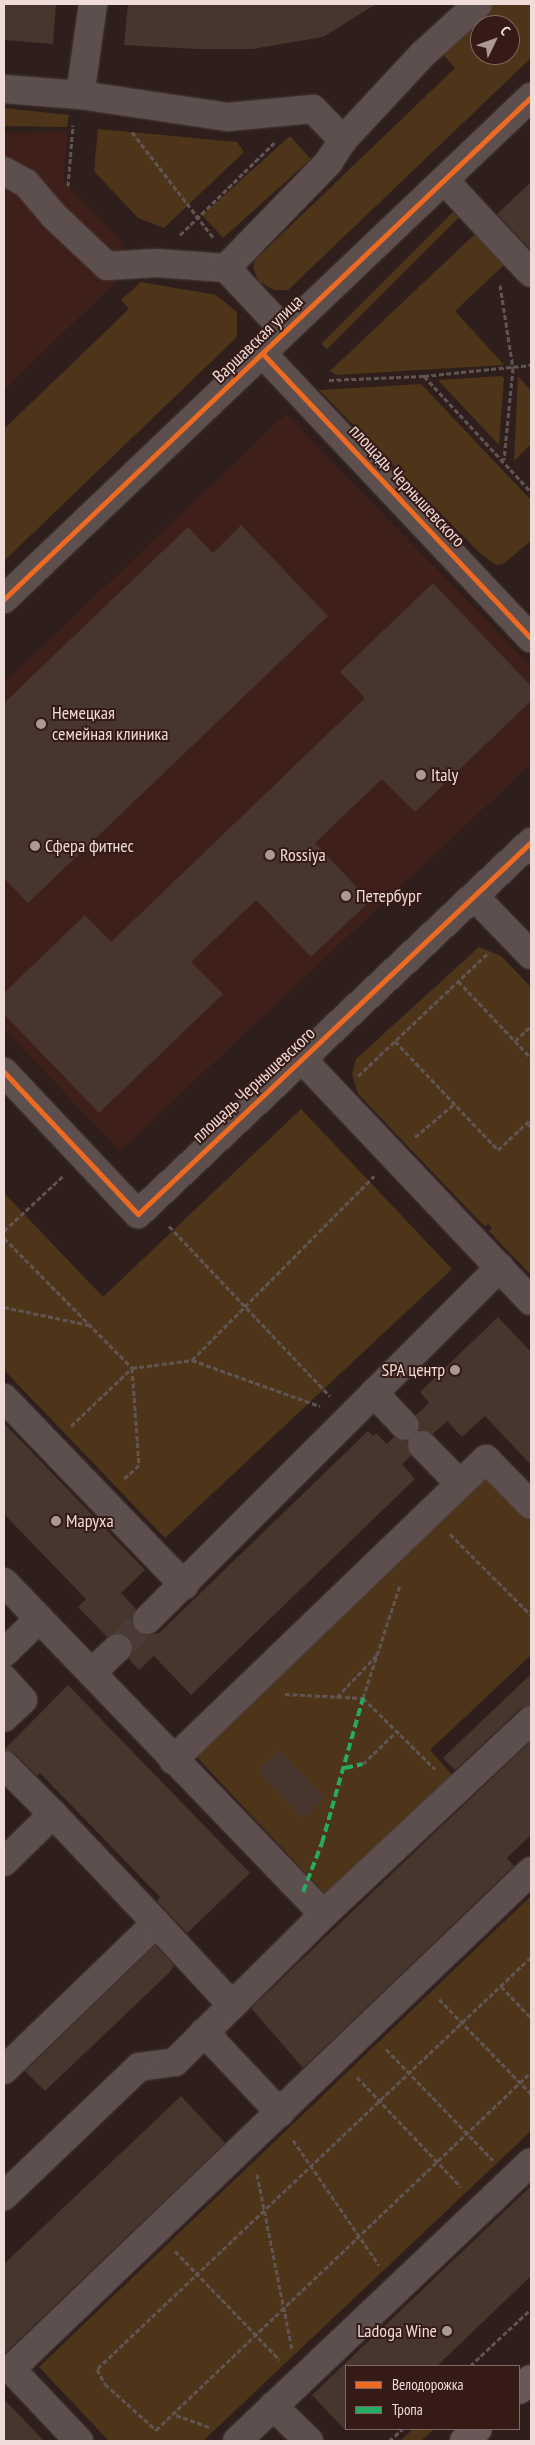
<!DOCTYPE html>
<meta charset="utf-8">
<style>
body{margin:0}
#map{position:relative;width:535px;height:2445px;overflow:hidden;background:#2e1f1c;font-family:"PT Sans Narrow",sans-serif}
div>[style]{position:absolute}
.built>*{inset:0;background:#3f1f19}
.green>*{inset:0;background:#4e3519;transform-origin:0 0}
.building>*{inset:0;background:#46362e;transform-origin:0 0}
.minor-tunnel>*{height:28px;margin-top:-14px;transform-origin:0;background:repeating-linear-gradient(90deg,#4b3b38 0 28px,transparent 0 42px)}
.path>*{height:3px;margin-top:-1.5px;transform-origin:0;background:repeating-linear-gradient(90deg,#605553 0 5px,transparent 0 7.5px)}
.roads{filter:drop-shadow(0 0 1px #493c3a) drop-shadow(0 0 1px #493c3a)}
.minor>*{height:28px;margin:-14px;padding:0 14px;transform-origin:14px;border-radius:14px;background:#5c4f4d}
.major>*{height:28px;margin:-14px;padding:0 14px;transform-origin:14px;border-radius:14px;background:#685858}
.quiet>*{height:4px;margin-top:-2px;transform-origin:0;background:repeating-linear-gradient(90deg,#26ab63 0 8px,transparent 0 12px)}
.cycleway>*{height:5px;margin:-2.5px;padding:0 2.5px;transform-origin:2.5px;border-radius:2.5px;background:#ed6a23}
.dots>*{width:14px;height:14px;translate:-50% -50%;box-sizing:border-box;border:2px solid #351a15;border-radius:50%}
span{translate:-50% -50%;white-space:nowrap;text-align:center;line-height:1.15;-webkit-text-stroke:4px #351a15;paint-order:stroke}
.street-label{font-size:18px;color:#efdbd8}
.poi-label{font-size:18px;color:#efdbd8}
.left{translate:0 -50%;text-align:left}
.right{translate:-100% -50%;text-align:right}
.frame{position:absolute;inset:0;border:5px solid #efdbd8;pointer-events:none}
.legend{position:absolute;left:345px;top:2365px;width:175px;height:65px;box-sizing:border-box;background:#351a15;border:1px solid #7f6763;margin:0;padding:6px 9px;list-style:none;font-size:15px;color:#efdbd8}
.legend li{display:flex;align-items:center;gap:10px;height:25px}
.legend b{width:25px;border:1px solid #7f6763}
.north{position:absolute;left:470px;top:15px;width:50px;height:50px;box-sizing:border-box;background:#351a15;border:1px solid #7f6763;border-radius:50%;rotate:48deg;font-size:14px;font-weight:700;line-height:20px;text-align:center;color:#efdbd8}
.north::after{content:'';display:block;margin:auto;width:18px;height:22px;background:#ab9996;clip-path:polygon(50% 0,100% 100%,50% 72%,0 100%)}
</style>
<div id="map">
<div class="built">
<i style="clip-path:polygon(68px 132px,63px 181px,123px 243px,128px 270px,4px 390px,4px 133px)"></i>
<i style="clip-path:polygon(286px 414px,531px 666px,531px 764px,120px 1151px,4px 1029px,4px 683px)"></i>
</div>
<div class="green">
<i style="clip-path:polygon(evenodd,489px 4px,531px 4px,531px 58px,288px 290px,274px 290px,259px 282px,253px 268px,255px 260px,455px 68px,439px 50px,489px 4px,480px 25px,510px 25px,510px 55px,480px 55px,480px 25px)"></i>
<i style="clip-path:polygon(4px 108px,69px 115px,67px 127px,4px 126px)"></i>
<i style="clip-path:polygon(98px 129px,237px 142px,244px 152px,164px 228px,138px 218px,94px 171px)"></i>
<i style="left:290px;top:136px;width:31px;height:118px;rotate:48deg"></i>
<i style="left:453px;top:212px;width:8px;height:186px;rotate:45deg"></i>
<i style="clip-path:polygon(475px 234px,504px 265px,455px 311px,504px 365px,336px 375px,330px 371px)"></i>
<i style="clip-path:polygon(141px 282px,216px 295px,237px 312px,237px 337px,4px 561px,4px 429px,129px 309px,121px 300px)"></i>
<i style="clip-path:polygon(501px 376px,504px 378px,499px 445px,438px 380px)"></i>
<i style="clip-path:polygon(518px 376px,531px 391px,531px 444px,514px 461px)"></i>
<i style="clip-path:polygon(421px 384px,530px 499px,531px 541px,503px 564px,496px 565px,480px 553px,319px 390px)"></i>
<i style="clip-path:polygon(479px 947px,501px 956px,531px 987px,531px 1275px,489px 1231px,492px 1228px,488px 1224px,485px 1227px,358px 1094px,352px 1074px,356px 1059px)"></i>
<i style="clip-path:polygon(301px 1109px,452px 1269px,165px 1538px,4px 1370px,4px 1193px,103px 1297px)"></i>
<i style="clip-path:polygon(488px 1476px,531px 1522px,531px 1655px,430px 1750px,455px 1778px,328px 1897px,193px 1753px)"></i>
<i style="clip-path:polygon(531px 1896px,531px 2131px,203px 2441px,109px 2441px,39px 2367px)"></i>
<i style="clip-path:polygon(413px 2429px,434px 2429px,421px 2441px,400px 2441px)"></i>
</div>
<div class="building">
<i style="clip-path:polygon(4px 4px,56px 4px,53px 44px,4px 40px)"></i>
<i style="clip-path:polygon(128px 4px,376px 4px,323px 37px,253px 49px,196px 49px,124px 45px)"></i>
<i style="clip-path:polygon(531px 182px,531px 250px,497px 214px)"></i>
<i style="clip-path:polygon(241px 525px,328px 616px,28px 903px,4px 878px,4px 703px,188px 527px,213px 553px)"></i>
<i style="clip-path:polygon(433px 583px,531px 686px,531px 701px,415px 812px,382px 779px,315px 843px,370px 901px,311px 957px,256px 900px,191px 962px,223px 994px,99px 1113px,4px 1014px,4px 993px,85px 915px,111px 942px,365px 698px,340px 672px)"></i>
<i style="clip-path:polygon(498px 1317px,531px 1352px,531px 1465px,485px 1416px,462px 1437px,447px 1421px,433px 1434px,420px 1430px,416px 1415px,429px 1403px,420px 1392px)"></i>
<i style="clip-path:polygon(4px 1423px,145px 1570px,121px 1593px,136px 1609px,132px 1624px,143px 1635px,159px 1633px,368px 1431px,373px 1436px,376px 1433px,387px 1444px,394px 1437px,407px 1441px,411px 1456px,402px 1464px,415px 1479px,191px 1695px,154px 1656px,139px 1670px,129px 1659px,133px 1652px,130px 1638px,115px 1633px,107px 1637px,78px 1607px,86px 1599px,4px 1514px)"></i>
<i style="clip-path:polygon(531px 1674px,531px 1705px,520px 1709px,455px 1770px,443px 1758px)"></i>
<i style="clip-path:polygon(68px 1685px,250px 1873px,187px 1933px,157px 1901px,160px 1897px,40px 1773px,37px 1776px,15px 1754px,4px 1750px)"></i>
<i style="clip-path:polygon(531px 1741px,531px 1835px,507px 1858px,514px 1866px,303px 2068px,251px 2008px)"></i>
<i style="left:279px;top:1750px;width:66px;height:30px;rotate:46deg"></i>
<i style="clip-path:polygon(155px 1945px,174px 1965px,170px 1972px,45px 2091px,25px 2071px)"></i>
<i style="clip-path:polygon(181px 2096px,225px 2143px,4px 2354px,4px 2264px)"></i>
<i style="clip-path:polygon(531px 2186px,531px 2276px,437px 2366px,346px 2366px,346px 2431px,312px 2395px)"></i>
<i style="clip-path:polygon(4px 2399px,44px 2441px,4px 2441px)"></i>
</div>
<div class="minor-tunnel">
<i style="left:118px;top:1648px;width:40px;rotate:-44deg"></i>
</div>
<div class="path">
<i style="left:132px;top:132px;width:133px;rotate:52.4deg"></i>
<i style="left:68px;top:186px;width:61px;rotate:-85.3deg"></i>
<i style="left:180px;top:235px;width:132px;rotate:-44.4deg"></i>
<i style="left:500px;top:285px;width:84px;rotate:81.1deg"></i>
<i style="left:513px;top:368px;width:92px;rotate:95.6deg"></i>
<i style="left:424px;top:376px;width:158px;rotate:47.3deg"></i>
<i style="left:329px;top:380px;width:95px;rotate:-2.4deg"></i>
<i style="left:424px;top:376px;width:108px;rotate:-5.9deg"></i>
<i style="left:458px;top:981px;width:106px;rotate:46.5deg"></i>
<i style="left:395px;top:1041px;width:150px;rotate:46.6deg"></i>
<i style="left:498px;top:1150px;width:45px;rotate:-43.2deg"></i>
<i style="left:515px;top:1041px;width:22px;rotate:-43deg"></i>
<i style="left:358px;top:1076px;width:180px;rotate:-43.4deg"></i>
<i style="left:527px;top:1123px;width:6px;rotate:45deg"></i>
<i style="left:415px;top:1137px;width:51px;rotate:-40.2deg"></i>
<i style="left:169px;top:1226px;width:234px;rotate:46.6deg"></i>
<i style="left:4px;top:1231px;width:81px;rotate:-43deg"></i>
<i style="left:4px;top:1238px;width:182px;rotate:45.4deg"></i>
<i style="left:132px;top:1368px;width:97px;rotate:85.9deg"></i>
<i style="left:139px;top:1465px;width:23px;rotate:137deg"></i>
<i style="left:4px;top:1307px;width:87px;rotate:12deg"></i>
<i style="left:192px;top:1360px;width:136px;rotate:19.8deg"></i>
<i style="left:71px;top:1426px;width:84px;rotate:-43.6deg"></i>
<i style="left:132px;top:1368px;width:61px;rotate:-7.6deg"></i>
<i style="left:192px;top:1360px;width:259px;rotate:-45.3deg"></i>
<i style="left:450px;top:1534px;width:115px;rotate:45deg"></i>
<i style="left:285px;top:1694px;width:78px;rotate:2.9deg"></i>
<i style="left:363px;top:1698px;width:101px;rotate:44.6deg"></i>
<i style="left:337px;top:1697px;width:58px;rotate:-46.4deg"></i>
<i style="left:363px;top:1698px;width:119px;rotate:-71.9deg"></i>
<i style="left:363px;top:1764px;width:47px;rotate:-44.1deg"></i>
<i style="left:531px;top:1957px;width:598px;rotate:136.49deg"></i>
<i style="left:97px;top:2369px;width:17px;rotate:62deg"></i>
<i style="left:105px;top:2384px;width:69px;rotate:42deg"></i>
<i style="left:156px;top:2430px;width:518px;rotate:-43.67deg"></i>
<i style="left:501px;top:1986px;width:44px;rotate:46.8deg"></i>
<i style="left:439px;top:1999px;width:132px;rotate:45.9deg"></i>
<i style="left:386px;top:2049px;width:154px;rotate:46.1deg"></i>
<i style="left:357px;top:2077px;width:151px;rotate:46.6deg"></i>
<i style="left:293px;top:2140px;width:152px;rotate:55.5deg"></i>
<i style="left:257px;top:2174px;width:178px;rotate:78.7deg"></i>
<i style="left:175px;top:2251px;width:151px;rotate:46.1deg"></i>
<i style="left:470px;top:2366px;width:83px;rotate:-43.1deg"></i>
<i style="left:176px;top:2415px;width:37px;rotate:20deg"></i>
<i style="left:389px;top:2441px;width:18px;rotate:-41deg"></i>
</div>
<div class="roads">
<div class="minor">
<i style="left:93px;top:4px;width:92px;rotate:98.1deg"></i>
<i style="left:80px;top:95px;width:150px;rotate:8.5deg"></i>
<i style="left:228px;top:117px;width:85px;rotate:-5.4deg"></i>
<i style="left:313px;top:109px;width:43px;rotate:45.9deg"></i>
<i style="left:343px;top:140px;width:27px;rotate:123deg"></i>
<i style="left:328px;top:163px;width:146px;rotate:134.2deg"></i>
<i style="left:4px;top:89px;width:76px;rotate:4.5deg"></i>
<i style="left:343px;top:140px;width:117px;rotate:-47.1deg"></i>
<i style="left:423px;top:54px;width:74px;rotate:-42.3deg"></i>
<i style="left:4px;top:171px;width:25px;rotate:29deg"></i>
<i style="left:26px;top:183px;width:43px;rotate:49.7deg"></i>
<i style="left:54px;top:216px;width:73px;rotate:43.3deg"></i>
<i style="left:107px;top:266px;width:49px;rotate:-3.5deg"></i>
<i style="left:156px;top:263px;width:70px;rotate:4.1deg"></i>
<i style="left:226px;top:268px;width:86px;rotate:46.9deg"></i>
<i style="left:444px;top:180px;width:127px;rotate:46.9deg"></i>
<i style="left:262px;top:353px;width:392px;rotate:46.7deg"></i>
<i style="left:4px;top:599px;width:728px;rotate:-43.61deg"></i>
<i style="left:474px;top:896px;width:82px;rotate:46deg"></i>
<i style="left:302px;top:1059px;width:333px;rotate:46.6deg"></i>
<i style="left:4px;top:1072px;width:195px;rotate:46.7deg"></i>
<i style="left:138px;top:1214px;width:541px;rotate:-43.43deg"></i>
<i style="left:374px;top:1393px;width:45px;rotate:46.8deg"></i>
<i style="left:4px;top:1398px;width:260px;rotate:46.1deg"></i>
<i style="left:422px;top:1445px;width:54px;rotate:45.7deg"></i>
<i style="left:460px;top:1484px;width:36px;rotate:-44deg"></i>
<i style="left:486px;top:1459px;width:64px;rotate:45.6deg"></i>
<i style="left:4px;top:1582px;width:461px;rotate:46.1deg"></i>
<i style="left:324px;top:1914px;width:210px;rotate:135.2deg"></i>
<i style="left:175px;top:2062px;width:36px;rotate:172deg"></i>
<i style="left:139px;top:2067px;width:187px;rotate:136.3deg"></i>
<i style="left:147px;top:1620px;width:499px;rotate:-45deg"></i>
<i style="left:4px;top:1653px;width:49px;rotate:-44.2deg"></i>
<i style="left:92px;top:1672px;width:35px;rotate:-43deg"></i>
<i style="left:4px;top:1679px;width:28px;rotate:48deg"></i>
<i style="left:23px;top:1700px;width:26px;rotate:137deg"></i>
<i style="left:173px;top:1760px;width:398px;rotate:-43.9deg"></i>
<i style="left:4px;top:1765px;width:69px;rotate:45deg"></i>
<i style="left:4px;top:1862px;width:69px;rotate:-44.4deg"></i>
<i style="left:53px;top:1814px;width:150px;rotate:46.6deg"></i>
<i style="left:324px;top:1914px;width:284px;rotate:-43.1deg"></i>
<i style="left:204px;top:2032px;width:111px;rotate:46.8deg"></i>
<i style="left:4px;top:2070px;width:211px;rotate:-44deg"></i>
<i style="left:156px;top:1923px;width:112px;rotate:47.2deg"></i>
<i style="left:273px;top:2406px;width:50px;rotate:44.2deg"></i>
<i style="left:79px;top:2441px;width:99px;rotate:-133.4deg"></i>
<i style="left:11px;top:2369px;width:720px;rotate:-43.76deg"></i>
<i style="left:237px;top:2441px;width:405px;rotate:-43.5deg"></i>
</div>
<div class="major">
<i style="left:519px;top:2390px;width:16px;rotate:-43deg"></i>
<i style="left:464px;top:2441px;width:18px;rotate:-41deg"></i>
</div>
</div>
<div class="quiet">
<i style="left:345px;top:1768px;width:18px;rotate:-13deg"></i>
<i style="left:303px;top:1892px;width:53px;rotate:-68.8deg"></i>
<i style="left:322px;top:1843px;width:151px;rotate:-74.2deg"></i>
</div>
<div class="cycleway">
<i style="left:262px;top:353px;width:392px;rotate:46.7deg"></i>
<i style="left:4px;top:599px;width:728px;rotate:-43.61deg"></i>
<i style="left:4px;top:1072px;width:195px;rotate:46.7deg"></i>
<i style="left:138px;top:1214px;width:541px;rotate:-43.43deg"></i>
</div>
<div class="dots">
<i style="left:41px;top:724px;background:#ab9996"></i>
<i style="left:421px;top:775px;background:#ab9996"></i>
<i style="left:35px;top:846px;background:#ab9996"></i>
<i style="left:270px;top:855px;background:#ab9996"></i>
<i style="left:346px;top:896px;background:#ab9996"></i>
<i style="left:455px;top:1370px;background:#ab9996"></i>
<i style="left:56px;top:1521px;background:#ab9996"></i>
<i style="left:447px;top:2331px;background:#ab9996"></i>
</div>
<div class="street-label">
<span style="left:258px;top:339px;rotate:-44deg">Варшавская улица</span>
<span style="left:407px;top:486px;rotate:47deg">площадь Чернышевского</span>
<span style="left:254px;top:1085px;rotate:-43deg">площадь Чернышевского</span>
</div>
<div class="poi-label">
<span class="left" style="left:52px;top:724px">Немецкая<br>семейная клиника</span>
<span class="left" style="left:431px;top:775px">Italy</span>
<span class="left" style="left:45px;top:846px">Сфера фитнес</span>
<span class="left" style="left:280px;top:855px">Rossiya</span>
<span class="left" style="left:356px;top:896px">Петербург</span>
<span class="right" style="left:445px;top:1370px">SPA центр</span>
<span class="left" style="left:66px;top:1521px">Маруха</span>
<span class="right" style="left:437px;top:2331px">Ladoga Wine</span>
</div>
<div class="frame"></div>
<ul class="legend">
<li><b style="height:6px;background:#ed6a23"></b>Велодорожка</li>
<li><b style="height:6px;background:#26ab63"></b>Тропа</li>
</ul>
<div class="north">С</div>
</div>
